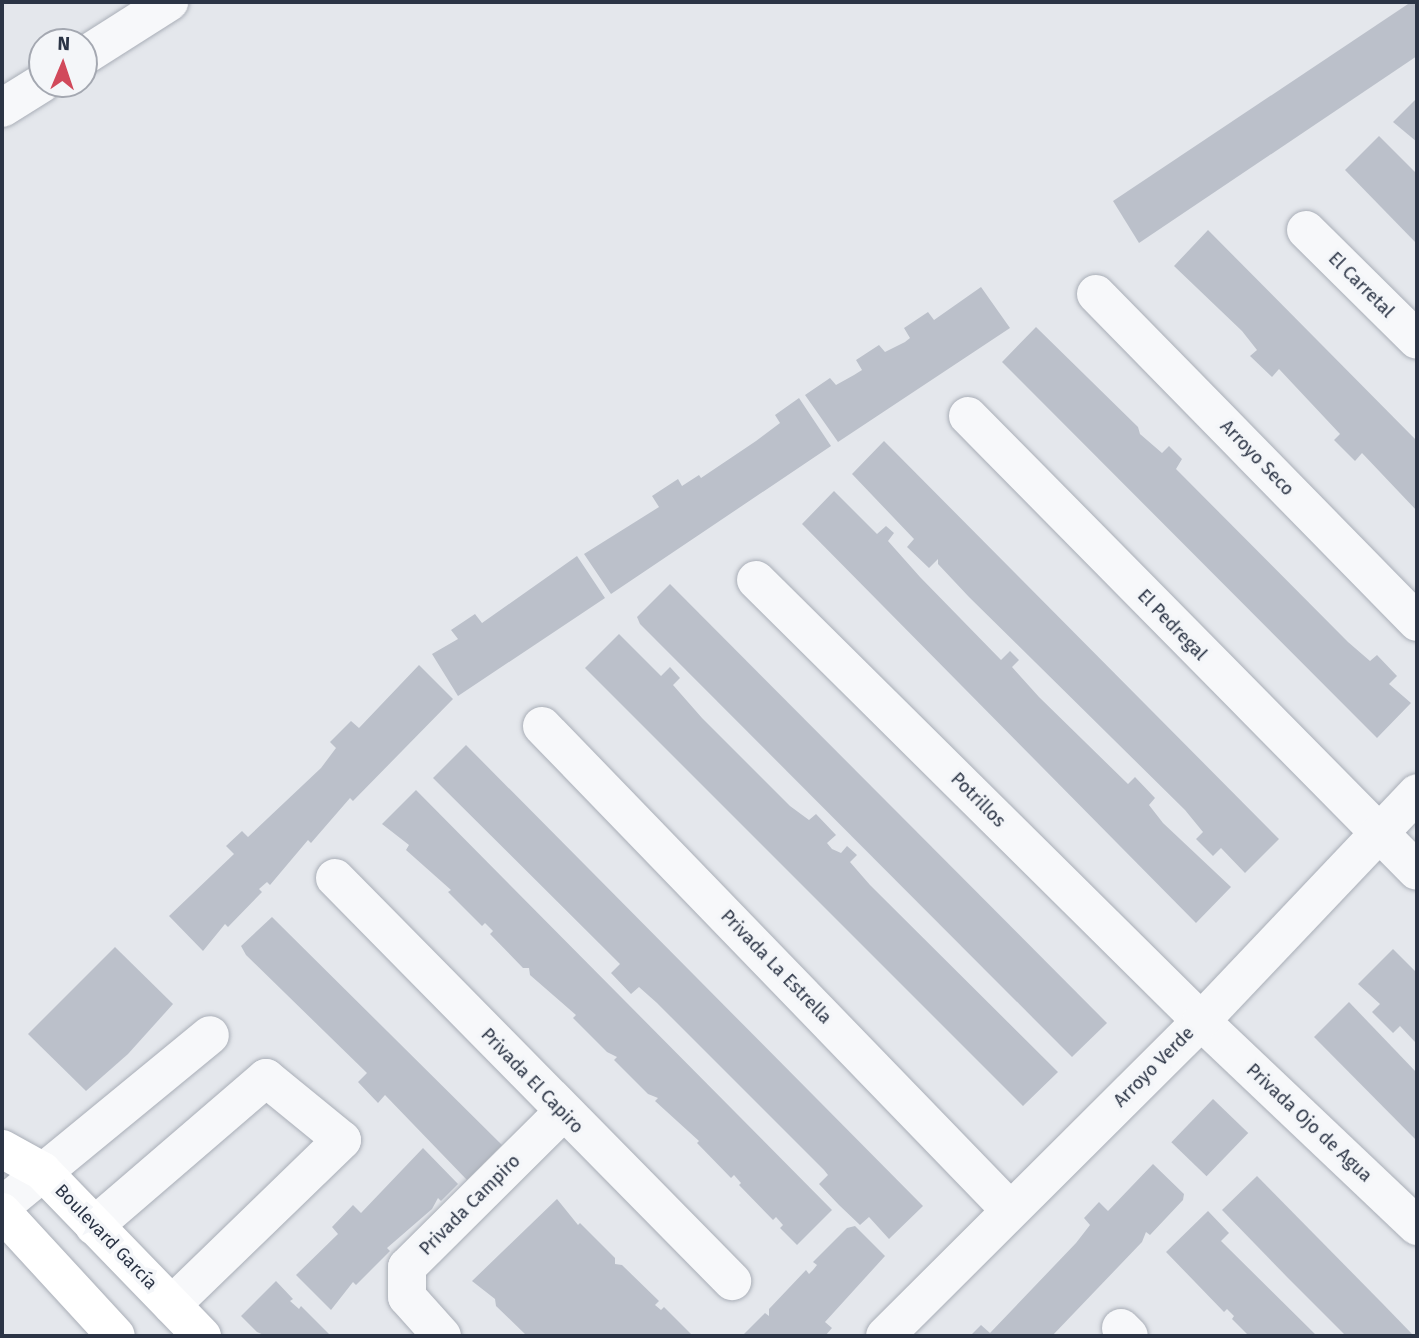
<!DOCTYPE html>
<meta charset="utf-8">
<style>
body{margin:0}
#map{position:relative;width:1419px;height:1338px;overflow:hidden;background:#e4e7ec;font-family:"Fira Sans",sans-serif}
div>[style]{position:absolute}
.building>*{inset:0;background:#bbc0ca;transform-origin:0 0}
.roads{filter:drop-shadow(0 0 2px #a9aeb7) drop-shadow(0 0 2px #a9aeb7)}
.minor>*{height:38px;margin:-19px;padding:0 19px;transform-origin:19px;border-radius:19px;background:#f7f8fa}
.major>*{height:38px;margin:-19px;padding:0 19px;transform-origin:19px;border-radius:19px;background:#fff}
span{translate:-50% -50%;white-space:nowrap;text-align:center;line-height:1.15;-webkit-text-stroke:7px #f4f6f9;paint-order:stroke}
.street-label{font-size:18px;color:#2b3445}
.frame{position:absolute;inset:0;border:4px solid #2b3445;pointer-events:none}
.north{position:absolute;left:28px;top:28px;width:70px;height:70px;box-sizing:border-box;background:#f4f6f9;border:2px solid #a4a8b1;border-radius:50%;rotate:2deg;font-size:19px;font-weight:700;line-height:28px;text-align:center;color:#2b3445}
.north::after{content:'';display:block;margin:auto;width:24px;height:32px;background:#d1495b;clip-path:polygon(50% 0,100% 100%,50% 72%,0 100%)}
</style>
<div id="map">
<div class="building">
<i style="clip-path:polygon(1411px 2px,1417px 2px,1417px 56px,1139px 243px,1113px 201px)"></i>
<i style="clip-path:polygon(1417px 98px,1417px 142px,1393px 122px)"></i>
<i style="clip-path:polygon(1379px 136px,1417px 174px,1417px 244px,1345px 170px)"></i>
<i style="clip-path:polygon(1208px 230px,1417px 441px,1417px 511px,1362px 453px,1355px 461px,1334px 440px,1340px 434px,1279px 369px,1272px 377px,1250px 356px,1257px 350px,1242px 331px,1174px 266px)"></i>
<i style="clip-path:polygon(981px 287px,1010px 328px,838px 442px,805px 395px,830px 378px,836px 385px,854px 375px,862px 370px,856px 360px,879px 345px,885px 352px,905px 342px,910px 338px,904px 328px,928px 312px,934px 320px)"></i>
<i style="clip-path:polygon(1036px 327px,1138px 427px,1140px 434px,1162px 453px,1169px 446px,1182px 459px,1176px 469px,1348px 642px,1370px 661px,1377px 655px,1397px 676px,1389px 684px,1411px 703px,1377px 738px,1002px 362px)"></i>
<i style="clip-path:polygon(799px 398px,831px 446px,611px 594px,584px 554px,659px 507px,652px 496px,678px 479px,682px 486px,699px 475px,701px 478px,756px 441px,780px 423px,775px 415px)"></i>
<i style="clip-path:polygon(884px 441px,1279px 839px,1245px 873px,1221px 848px,1213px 856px,1196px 839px,1203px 832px,1185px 810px,969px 597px,938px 564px,938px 559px,929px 568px,907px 547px,914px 539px,852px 474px)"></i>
<i style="clip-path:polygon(834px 491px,877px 534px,886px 526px,894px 533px,888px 541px,920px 577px,1001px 660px,1010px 651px,1019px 660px,1012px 667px,1039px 697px,1128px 784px,1135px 777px,1155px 798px,1149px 805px,1163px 823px,1231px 887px,1196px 923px,802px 524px)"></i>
<i style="clip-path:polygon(577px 556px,605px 598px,458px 696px,432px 654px,458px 639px,451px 630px,475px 614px,482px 623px)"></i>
<i style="clip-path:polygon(670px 584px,1107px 1023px,1072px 1057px,640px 624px,637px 617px)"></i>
<i style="clip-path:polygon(619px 634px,661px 676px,670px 667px,680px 678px,673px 685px,702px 718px,790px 806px,809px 820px,816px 814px,836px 835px,827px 843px,832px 849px,841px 853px,847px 846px,857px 855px,850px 862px,870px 885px,1058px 1072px,1023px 1106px,585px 668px)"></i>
<i style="clip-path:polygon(419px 665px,453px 699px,353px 801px,350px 798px,311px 843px,308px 840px,270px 885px,267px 882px,259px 889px,262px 892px,228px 927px,225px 924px,203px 951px,169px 916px,234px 854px,226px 846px,242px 831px,248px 837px,321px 768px,336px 748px,330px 742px,351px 721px,359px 728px)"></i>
<i style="clip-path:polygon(466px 745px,923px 1206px,889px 1239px,869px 1217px,860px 1225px,839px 1205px,819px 1184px,828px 1175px,824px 1170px,657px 1003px,639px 987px,631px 994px,611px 973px,620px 964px,433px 778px)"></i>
<i style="clip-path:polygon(416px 790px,832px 1210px,797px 1245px,780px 1228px,783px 1225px,776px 1217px,773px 1220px,739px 1185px,741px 1183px,734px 1175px,731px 1178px,697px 1143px,699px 1141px,655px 1101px,658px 1098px,648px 1094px,614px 1060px,617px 1057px,607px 1052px,573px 1018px,576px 1015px,530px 975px,529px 968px,523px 968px,490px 934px,493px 931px,485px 923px,482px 926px,448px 892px,451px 890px,406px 850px,409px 845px,382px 824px)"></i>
<i style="clip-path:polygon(272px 917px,502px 1145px,467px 1180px,385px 1095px,378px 1103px,358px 1082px,367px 1073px,246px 955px,241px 946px)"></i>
<i style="clip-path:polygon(115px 947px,173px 1004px,128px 1054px,86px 1091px,28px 1034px)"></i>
<i style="clip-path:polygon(1393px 949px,1417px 973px,1415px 1042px,1400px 1026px,1393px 1033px,1372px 1012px,1380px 1004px,1358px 984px)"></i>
<i style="clip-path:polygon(1349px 1002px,1417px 1073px,1417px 1141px,1314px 1037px)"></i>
<i style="left:1213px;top:1099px;width:49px;height:60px;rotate:44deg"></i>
<i style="clip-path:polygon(423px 1148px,458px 1184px,441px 1201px,438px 1198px,432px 1209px,387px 1248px,390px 1251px,356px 1285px,353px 1282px,331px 1310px,296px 1275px,338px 1234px,332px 1227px,353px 1205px,361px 1213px)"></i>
<i style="clip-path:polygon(1153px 1164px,1184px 1194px,1183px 1200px,1150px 1235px,1146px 1232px,1142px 1242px,1052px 1336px,970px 1336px,981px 1325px,990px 1333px,1076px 1243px,1090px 1225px,1084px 1218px,1099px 1202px,1108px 1211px)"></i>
<i style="clip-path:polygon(1257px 1176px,1381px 1302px,1414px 1336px,1346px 1336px,1288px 1278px,1222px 1210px)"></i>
<i style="clip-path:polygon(557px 1199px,578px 1225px,580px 1223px,615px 1258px,615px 1264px,622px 1265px,659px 1301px,655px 1305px,661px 1310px,664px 1307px,693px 1336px,527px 1336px,496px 1306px,495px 1299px,472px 1281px)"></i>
<i style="clip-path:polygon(1208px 1211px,1229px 1233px,1221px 1241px,1317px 1336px,1249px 1336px,1232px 1319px,1234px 1316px,1227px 1309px,1224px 1312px,1166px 1252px)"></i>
<i style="clip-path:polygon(855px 1226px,885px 1256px,825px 1322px,832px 1328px,825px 1336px,742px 1336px,765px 1313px,769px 1316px,769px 1309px,806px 1270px,809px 1274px,813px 1270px,817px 1265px,813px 1262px,847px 1228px)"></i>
<i style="clip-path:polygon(276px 1281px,293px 1299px,290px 1301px,299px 1309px,301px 1306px,331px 1336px,266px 1336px,257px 1332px,241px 1316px)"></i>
</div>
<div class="roads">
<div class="minor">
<i style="left:84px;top:56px;width:101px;rotate:-32.4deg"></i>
<i style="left:2px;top:108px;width:47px;rotate:-32deg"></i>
<i style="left:1306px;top:230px;width:156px;rotate:44.7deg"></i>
<i style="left:1096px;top:294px;width:459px;rotate:45.6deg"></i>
<i style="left:968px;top:416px;width:639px;rotate:45.38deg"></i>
<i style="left:756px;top:580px;width:627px;rotate:44.74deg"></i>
<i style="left:1201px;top:1021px;width:298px;rotate:43.5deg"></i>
<i style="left:542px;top:726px;width:672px;rotate:45.96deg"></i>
<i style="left:335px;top:878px;width:566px;rotate:45.43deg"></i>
<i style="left:2px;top:1206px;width:269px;rotate:-39.4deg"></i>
<i style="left:94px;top:1226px;width:227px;rotate:-40.7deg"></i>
<i style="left:266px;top:1078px;width:98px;rotate:39.2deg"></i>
<i style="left:342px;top:1140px;width:237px;rotate:135.9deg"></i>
<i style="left:1121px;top:1328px;width:11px;rotate:45deg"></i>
<i style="left:442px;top:1336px;width:52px;rotate:-131.9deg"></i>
<i style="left:407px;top:1297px;width:30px;rotate:-90deg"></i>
<i style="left:407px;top:1267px;width:218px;rotate:-44.8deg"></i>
<i style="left:885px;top:1336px;width:446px;rotate:-44.9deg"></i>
<i style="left:1201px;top:1021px;width:314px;rotate:-46.5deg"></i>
</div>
<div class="major">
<i style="left:2px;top:1149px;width:46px;rotate:28.8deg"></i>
<i style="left:42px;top:1171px;width:230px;rotate:45.9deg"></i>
<i style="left:2px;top:1212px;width:168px;rotate:47.4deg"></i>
</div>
</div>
<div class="street-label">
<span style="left:1361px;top:285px;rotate:45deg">El Carretal</span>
<span style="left:1257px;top:458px;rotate:46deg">Arroyo Seco</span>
<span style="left:1172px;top:625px;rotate:46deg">El Pedregal</span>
<span style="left:978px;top:800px;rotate:45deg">Potrillos</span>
<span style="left:776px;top:967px;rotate:46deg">Privada La Estrella</span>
<span style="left:1154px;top:1067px;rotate:-45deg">Arroyo Verde</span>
<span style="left:532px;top:1081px;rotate:46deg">Privada El Capiro</span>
<span style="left:1309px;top:1123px;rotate:43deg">Privada Ojo de Agua</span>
<span style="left:470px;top:1205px;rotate:-45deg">Privada Campiro</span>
<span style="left:106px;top:1237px;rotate:46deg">Boulevard García</span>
</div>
<div class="frame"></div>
<div class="north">N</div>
</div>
